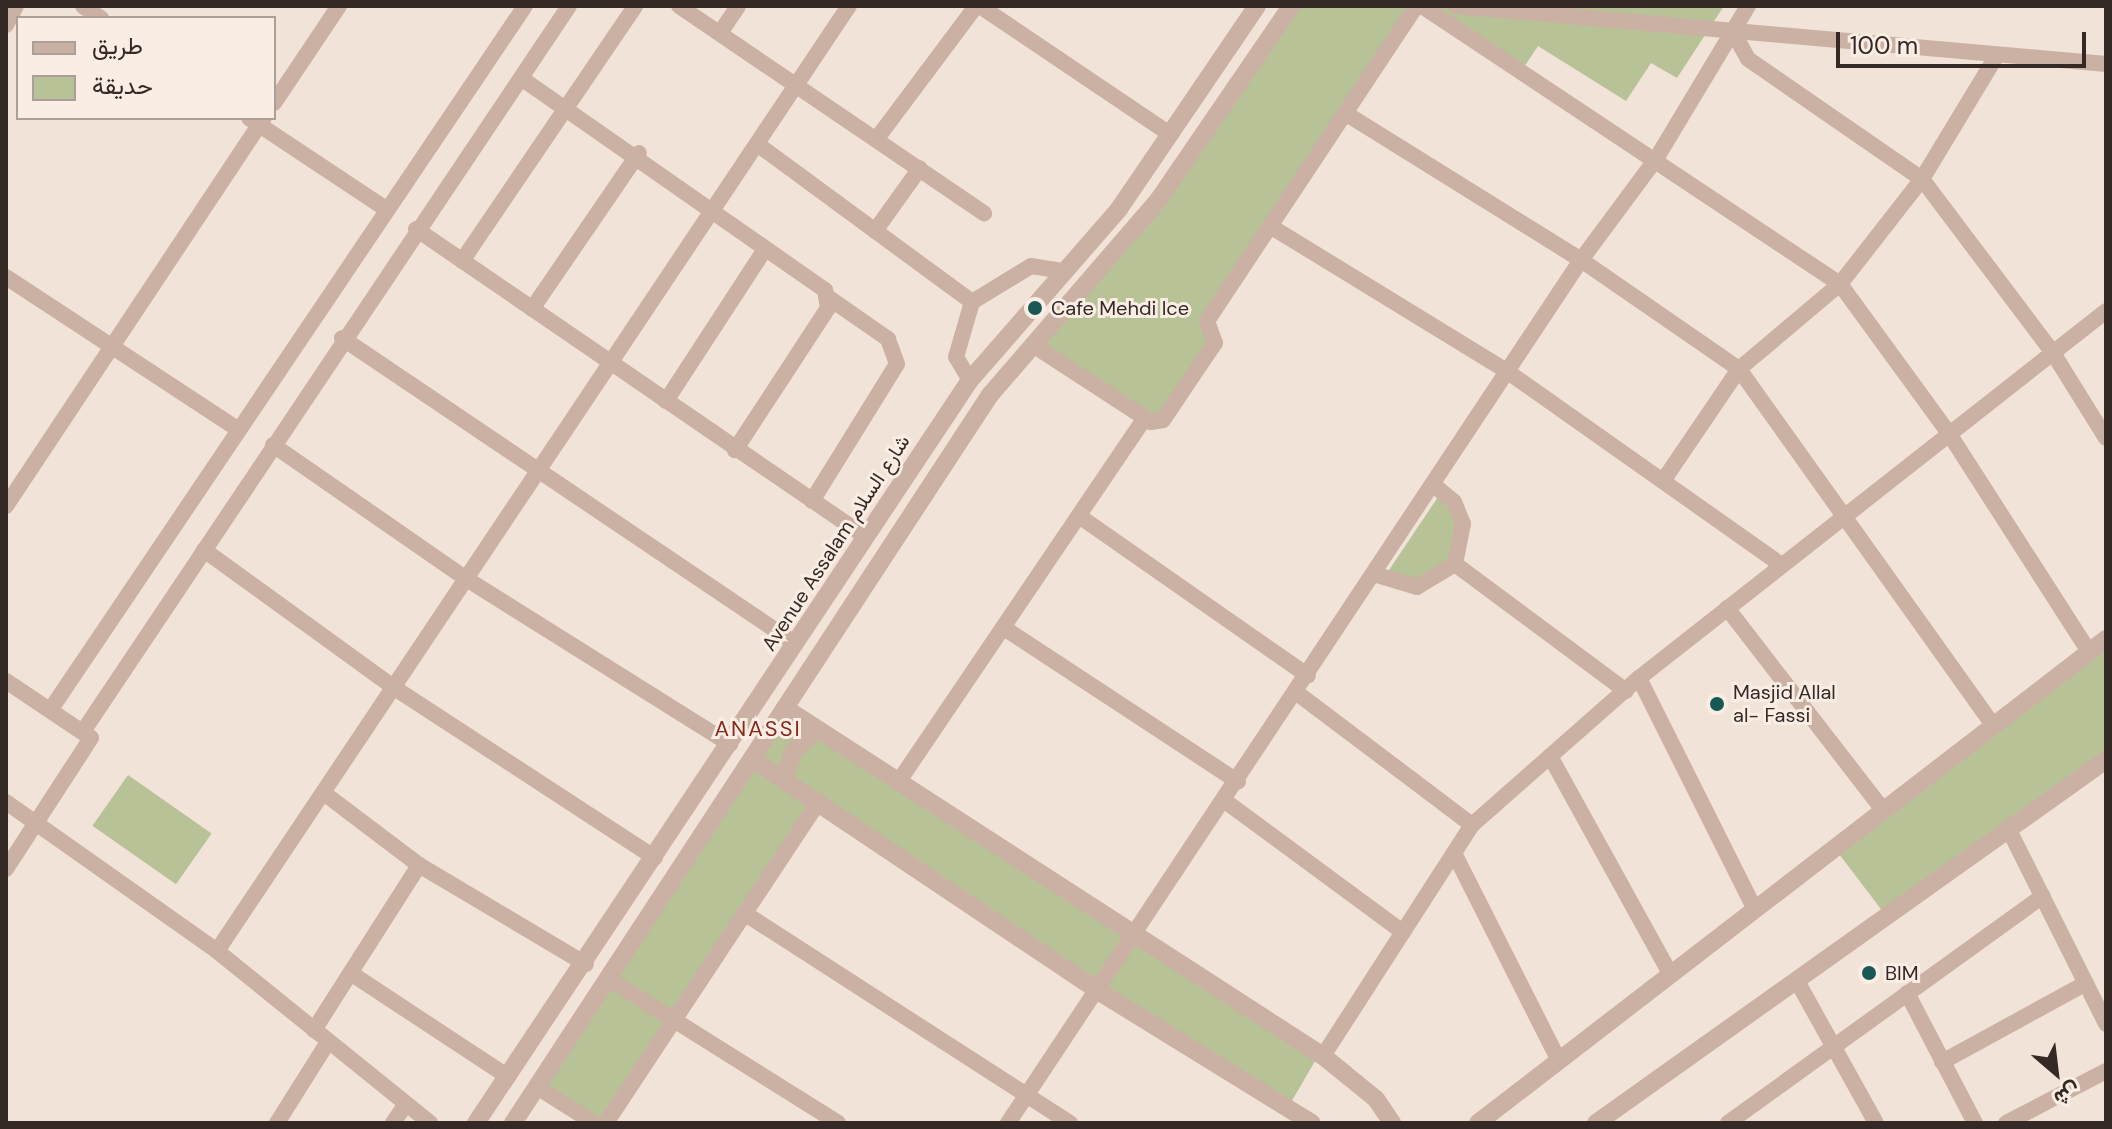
<!DOCTYPE html>
<meta charset="utf-8">
<style>
body{margin:0}
#map{position:relative;width:2112px;height:1129px;overflow:hidden;background:#f2e3d8;font-family:"DM Sans",Vazirmatn,sans-serif}
div>[style]{position:absolute}
.green>*{inset:0;background:#b8c297;transform-origin:0 0}
.minor>*{height:16px;margin:-8px;padding:0 8px;transform-origin:8px;border-radius:8px;background:#cbb1a3}
.tertiary>*{height:18px;margin:-9px;padding:0 9px;transform-origin:9px;border-radius:9px;background:#cbb1a3}
.dots>*{width:22px;height:22px;translate:-50% -50%;box-sizing:border-box;border:4px solid #faede4;border-radius:50%}
span{translate:-50% -50%;white-space:nowrap;text-align:center;line-height:1.15;-webkit-text-stroke:6px #faede4;paint-order:stroke}
.poi-label{font-size:20px;color:#352926}
.left{translate:0 -50%;text-align:left}
.street-label{font-size:20px;color:#352926}
.neighbourhood-label{font-size:22px;color:#88281b;letter-spacing:2px}
.frame{position:absolute;inset:0;border:8px solid #352926;pointer-events:none}
.legend{position:absolute;left:16px;top:16px;width:260px;height:104px;box-sizing:border-box;background:#faede4;border:2px solid #ab9f98;margin:0;padding:10px 14px;list-style:none;font-size:24px;color:#352926}
.legend li{display:flex;align-items:center;gap:16px;height:40px}
.legend b{width:40px;border:2px solid #ab9f98}
.north{position:absolute;left:2016px;top:1033px;width:80px;height:80px;-webkit-text-stroke:6px #faede4;paint-order:stroke;rotate:152deg;font-size:22px;font-weight:700;line-height:32px;text-align:center;color:#352926}
.north::after{content:'';display:block;margin:auto;width:28px;height:36px;background:#352926;clip-path:polygon(50% 0,100% 100%,50% 72%,0 100%)}
.scale{position:absolute;left:1836px;top:32px;width:250px;height:36px;box-sizing:border-box;border:4px solid #352926;border-top:0;padding-left:10px;font-size:24px;line-height:28px;white-space:nowrap;color:#352926;-webkit-text-stroke:6px #faede4;paint-order:stroke}
</style>
<div id="map">
<div class="green">
<i style="clip-path:polygon(1291px 6px,1416px 6px,1204px 331px,1215px 339px,1158px 425px,1033px 345px,1117px 250px)"></i>
<i style="clip-path:polygon(1423px 6px,1724px 6px,1677px 78px,1651px 63px,1626px 101px,1538px 46px,1524px 67px)"></i>
<i style="clip-path:polygon(1440px 494px,1456px 518px,1451px 557px,1419px 581px,1385px 576px)"></i>
<i style="clip-path:polygon(2106px 647px,2106px 766px,1890px 921px,1839px 854px)"></i>
<i style="clip-path:polygon(785px 708px,1318px 1056px,1290px 1104px,819px 801px,606px 1123px,537px 1087px)"></i>
<i style="left:128px;top:775px;width:102px;height:62px;rotate:35deg"></i>
</div>
<div class="minor">
<i style="left:83px;top:6px;width:22px;rotate:34deg"></i>
<i style="left:679px;top:6px;width:369px;rotate:34.2deg"></i>
<i style="left:980px;top:6px;width:230px;rotate:34deg"></i>
<i style="left:1422px;top:6px;width:502px;rotate:33.63deg"></i>
<i style="left:1840px;top:284px;width:183px;rotate:53.9deg"></i>
<i style="left:1948px;top:432px;width:261px;rotate:57.3deg"></i>
<i style="left:1456px;top:6px;width:653px;rotate:5.1deg"></i>
<i style="left:6px;top:25px;width:21px;rotate:-62deg"></i>
<i style="left:1732px;top:30px;width:33px;rotate:61deg"></i>
<i style="left:1748px;top:59px;width:211px;rotate:34.6deg"></i>
<i style="left:1922px;top:179px;width:218px;rotate:53deg"></i>
<i style="left:2053px;top:353px;width:100px;rotate:58.1deg"></i>
<i style="left:720px;top:33px;width:32px;rotate:-56deg"></i>
<i style="left:521px;top:78px;width:371px;rotate:34.9deg"></i>
<i style="left:825px;top:290px;width:18px;rotate:81deg"></i>
<i style="left:828px;top:308px;width:170px;rotate:123.2deg"></i>
<i style="left:274px;top:103px;width:117px;rotate:-56.2deg"></i>
<i style="left:1345px;top:113px;width:278px;rotate:31.9deg"></i>
<i style="left:1581px;top:260px;width:192px;rotate:34.6deg"></i>
<i style="left:1739px;top:369px;width:439px;rotate:54.5deg"></i>
<i style="left:249px;top:118px;width:164px;rotate:33.6deg"></i>
<i style="left:878px;top:137px;width:164px;rotate:-53.2deg"></i>
<i style="left:757px;top:144px;width:267px;rotate:36.3deg"></i>
<i style="left:972px;top:302px;width:57px;rotate:106.2deg"></i>
<i style="left:956px;top:357px;width:27px;rotate:59deg"></i>
<i style="left:1270px;top:226px;width:279px;rotate:31.5deg"></i>
<i style="left:1508px;top:372px;width:335px;rotate:35.2deg"></i>
<i style="left:416px;top:229px;width:545px;rotate:34.39deg"></i>
<i style="left:875px;top:231px;width:77px;rotate:-54.5deg"></i>
<i style="left:462px;top:261px;width:308px;rotate:-55.8deg"></i>
<i style="left:6px;top:277px;width:279px;rotate:33.3deg"></i>
<i style="left:972px;top:302px;width:69px;rotate:-31.4deg"></i>
<i style="left:1031px;top:266px;width:33px;rotate:9deg"></i>
<i style="left:532px;top:309px;width:189px;rotate:-55.6deg"></i>
<i style="left:342px;top:338px;width:547px;rotate:33.98deg"></i>
<i style="left:1033px;top:345px;width:141px;rotate:33.1deg"></i>
<i style="left:1151px;top:422px;width:12px;rotate:-9deg"></i>
<i style="left:1163px;top:420px;width:93px;rotate:-56deg"></i>
<i style="left:1215px;top:343px;width:23px;rotate:-110deg"></i>
<i style="left:1207px;top:321px;width:378px;rotate:-56.4deg"></i>
<i style="left:666px;top:401px;width:181px;rotate:-56.9deg"></i>
<i style="left:273px;top:445px;width:234px;rotate:34.7deg"></i>
<i style="left:465px;top:578px;width:313px;rotate:32.1deg"></i>
<i style="left:1663px;top:481px;width:135px;rotate:-55.8deg"></i>
<i style="left:1739px;top:369px;width:132px;rotate:-40.1deg"></i>
<i style="left:1840px;top:284px;width:133px;rotate:-52deg"></i>
<i style="left:1922px;top:179px;width:145px;rotate:-58.8deg"></i>
<i style="left:812px;top:501px;width:161px;rotate:-58.2deg"></i>
<i style="left:897px;top:364px;width:27px;rotate:-110deg"></i>
<i style="left:888px;top:339px;width:72px;rotate:-145.2deg"></i>
<i style="left:6px;top:506px;width:466px;rotate:-56.4deg"></i>
<i style="left:1079px;top:516px;width:279px;rotate:34.9deg"></i>
<i style="left:204px;top:550px;width:237px;rotate:35.9deg"></i>
<i style="left:396px;top:689px;width:309px;rotate:33.1deg"></i>
<i style="left:1455px;top:564px;width:213px;rotate:36.6deg"></i>
<i style="left:1374px;top:574px;width:45px;rotate:16.8deg"></i>
<i style="left:1417px;top:587px;width:44px;rotate:-31.2deg"></i>
<i style="left:1455px;top:564px;width:41px;rotate:-78.7deg"></i>
<i style="left:1463px;top:524px;width:24px;rotate:-112deg"></i>
<i style="left:1454px;top:502px;width:25px;rotate:-140deg"></i>
<i style="left:1727px;top:608px;width:255px;rotate:52.3deg"></i>
<i style="left:1004px;top:628px;width:280px;rotate:33.3deg"></i>
<i style="left:1639px;top:678px;width:259px;rotate:63.4deg"></i>
<i style="left:6px;top:681px;width:102px;rotate:33.8deg"></i>
<i style="left:91px;top:738px;width:156px;rotate:123deg"></i>
<i style="left:1297px;top:693px;width:219px;rotate:37deg"></i>
<i style="left:51px;top:709px;width:848px;rotate:-56.01deg"></i>
<i style="left:84px;top:730px;width:871px;rotate:-56.18deg"></i>
<i style="left:1550px;top:756px;width:248px;rotate:61.1deg"></i>
<i style="left:899px;top:781px;width:439px;rotate:-55.9deg"></i>
<i style="left:1225px;top:801px;width:221px;rotate:36.4deg"></i>
<i style="left:6px;top:802px;width:258px;rotate:35.2deg"></i>
<i style="left:217px;top:951px;width:274px;rotate:38.9deg"></i>
<i style="left:2008px;top:828px;width:219px;rotate:63.4deg"></i>
<i style="left:1454px;top:853px;width:231px;rotate:63.2deg"></i>
<i style="left:419px;top:865px;width:194px;rotate:30.7deg"></i>
<i style="left:744px;top:913px;width:388px;rotate:32.8deg"></i>
<i style="left:217px;top:951px;width:1137px;rotate:-56.23deg"></i>
<i style="left:352px;top:974px;width:187px;rotate:33.4deg"></i>
<i style="left:607px;top:978px;width:273px;rotate:32.1deg"></i>
<i style="left:1797px;top:981px;width:162px;rotate:60.9deg"></i>
<i style="left:1907px;top:993px;width:147px;rotate:62.4deg"></i>
<i style="left:314px;top:1030px;width:196px;rotate:-57.5deg"></i>
<i style="left:419px;top:865px;width:118px;rotate:-142.9deg"></i>
<i style="left:1323px;top:1056px;width:275px;rotate:-57.2deg"></i>
<i style="left:1472px;top:825px;width:222px;rotate:-41.4deg"></i>
<i style="left:1639px;top:678px;width:594px;rotate:-38.16deg"></i>
<i style="left:1942px;top:1062px;width:164px;rotate:-28.7deg"></i>
<i style="left:537px;top:1087px;width:67px;rotate:32.3deg"></i>
<i style="left:277px;top:1123px;width:96px;rotate:-57.8deg"></i>
<i style="left:393px;top:1123px;width:23px;rotate:-56deg"></i>
<i style="left:606px;top:1123px;width:386px;rotate:-56.5deg"></i>
<i style="left:1008px;top:1123px;width:1036px;rotate:-56.42deg"></i>
<i style="left:1581px;top:260px;width:126px;rotate:-53.4deg"></i>
<i style="left:1656px;top:159px;width:179px;rotate:-59deg"></i>
<i style="left:1728px;top:1123px;width:388px;rotate:-35.8deg"></i>
<i style="left:2006px;top:1123px;width:113px;rotate:-27.5deg"></i>
</div>
<div class="tertiary">
<i style="left:785px;top:708px;width:641px;rotate:32.9deg"></i>
<i style="left:1323px;top:1056px;width:68px;rotate:39.1deg"></i>
<i style="left:1376px;top:1099px;width:29px;rotate:56deg"></i>
<i style="left:752px;top:759px;width:417px;rotate:33.8deg"></i>
<i style="left:1098px;top:991px;width:251px;rotate:31.7deg"></i>
<i style="left:784px;top:779px;width:31px;rotate:-71deg"></i>
<i style="left:794px;top:750px;width:31px;rotate:-42deg"></i>
<i style="left:476px;top:1123px;width:892px;rotate:-56.38deg"></i>
<i style="left:970px;top:380px;width:227px;rotate:-48.9deg"></i>
<i style="left:1119px;top:209px;width:245px;rotate:-55.8deg"></i>
<i style="left:513px;top:1123px;width:870px;rotate:-56.77deg"></i>
<i style="left:990px;top:395px;width:259px;rotate:-49.2deg"></i>
<i style="left:1159px;top:199px;width:234px;rotate:-55.6deg"></i>
<i style="left:1478px;top:1123px;width:793px;rotate:-37.62deg"></i>
<i style="left:1596px;top:1123px;width:626px;rotate:-35.44deg"></i>
</div>
<div class="dots">
<i style="left:1035px;top:308px;background:#195955"></i>
<i style="left:1717px;top:704px;background:#195955"></i>
<i style="left:1869px;top:973px;background:#195955"></i>
</div>
<div class="poi-label">
<span class="left" style="left:1051px;top:308px">Cafe Mehdi Ice</span>
<span class="left" style="left:1733px;top:704px">Masjid Allal<br>al- Fassi</span>
<span class="left" style="left:1885px;top:973px">BIM</span>
</div>
<div class="street-label">
<span style="left:836px;top:543px;rotate:-57deg">Avenue Assalam شارع السلام</span>
</div>
<div class="neighbourhood-label">
<span style="left:758px;top:729px">ANASSI</span>
</div>
<div class="frame"></div>
<ul class="legend">
<li><b style="height:10px;background:#cbb1a3"></b>طريق</li>
<li><b style="height:22px;background:#b8c297"></b>حديقة</li>
</ul>
<div class="north">ش</div>
<div class="scale">100 m</div>
</div>
